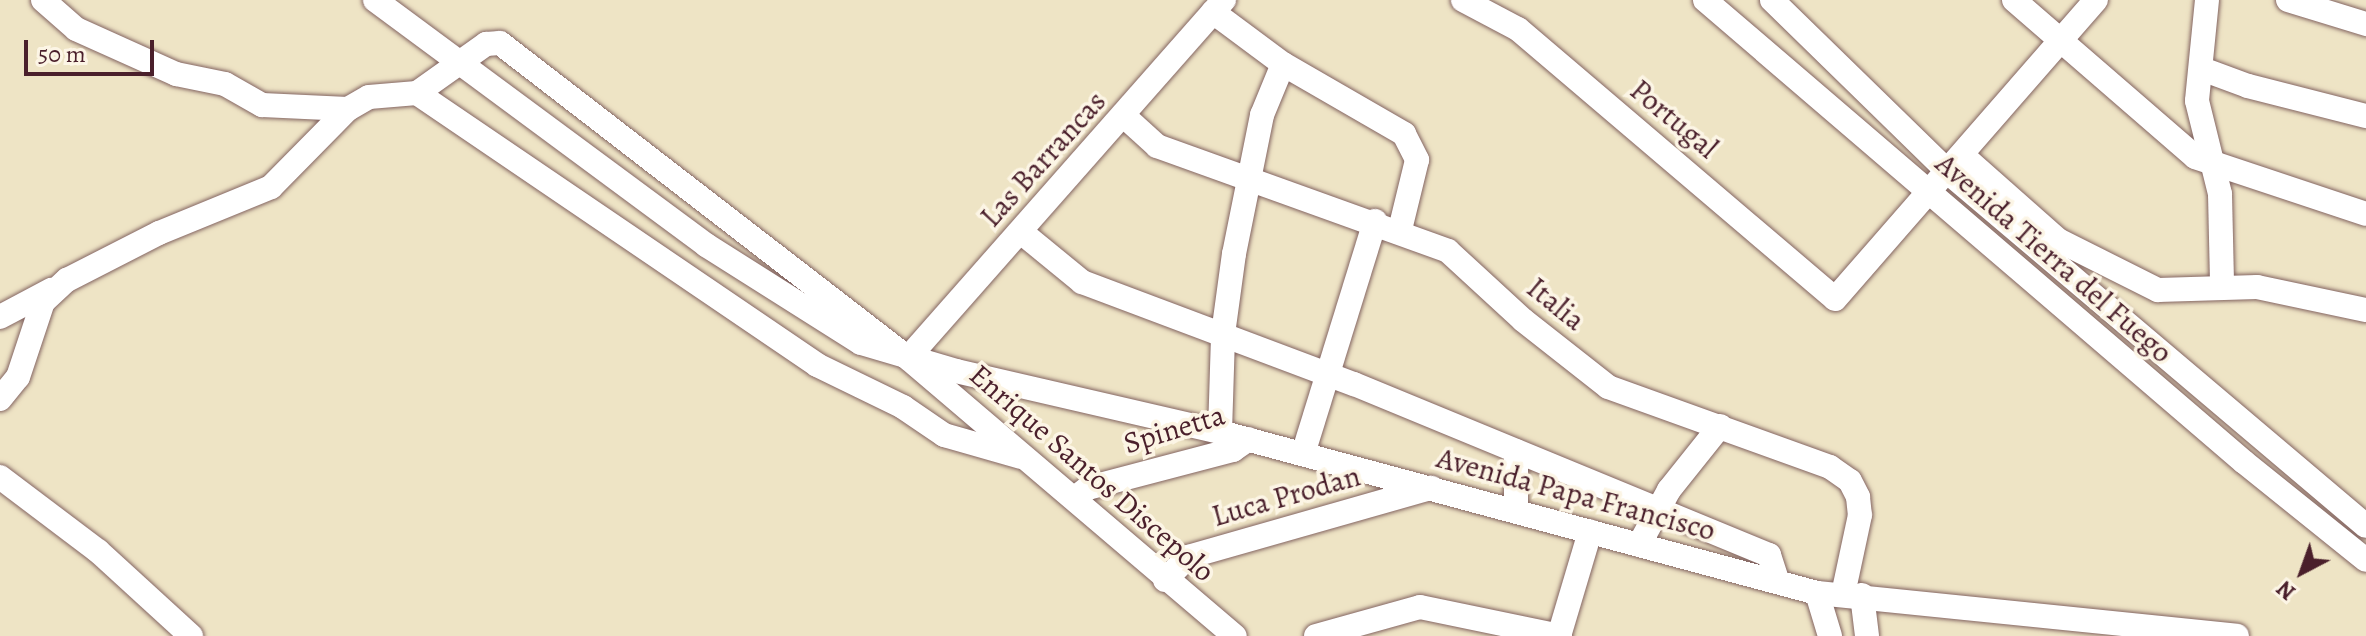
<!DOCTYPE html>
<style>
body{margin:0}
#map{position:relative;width:2366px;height:636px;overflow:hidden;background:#eee4c5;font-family:Alegreya,serif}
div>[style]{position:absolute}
.roads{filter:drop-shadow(0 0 2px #836461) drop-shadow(0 0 2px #836461)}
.minor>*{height:24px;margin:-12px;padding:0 12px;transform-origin:12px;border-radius:12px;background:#fff}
span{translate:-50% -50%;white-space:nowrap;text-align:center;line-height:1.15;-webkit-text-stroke:7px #fcf5e5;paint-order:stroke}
.street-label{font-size:30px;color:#4a1f2b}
.north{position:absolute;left:2262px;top:532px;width:80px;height:80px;-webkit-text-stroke:6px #fcf5e5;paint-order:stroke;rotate:221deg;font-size:22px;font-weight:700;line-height:32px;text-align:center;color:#4a1f2b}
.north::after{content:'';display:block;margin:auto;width:28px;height:36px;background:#4a1f2b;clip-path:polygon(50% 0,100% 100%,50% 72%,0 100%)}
.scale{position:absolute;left:24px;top:40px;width:130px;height:36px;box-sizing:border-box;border:4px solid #4a1f2b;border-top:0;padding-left:10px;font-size:24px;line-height:28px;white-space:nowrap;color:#4a1f2b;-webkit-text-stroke:6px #fcf5e5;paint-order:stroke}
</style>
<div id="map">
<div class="roads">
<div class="minor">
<i style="left:43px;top:0;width:44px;rotate:41.3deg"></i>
<i style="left:76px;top:29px;width:110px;rotate:24.2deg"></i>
<i style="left:176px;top:74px;width:50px;rotate:11.5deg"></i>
<i style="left:225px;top:84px;width:43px;rotate:29.6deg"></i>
<i style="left:262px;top:105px;width:86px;rotate:2.7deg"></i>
<i style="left:375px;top:0;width:412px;rotate:36.5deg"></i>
<i style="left:706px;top:245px;width:183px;rotate:32.3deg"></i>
<i style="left:861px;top:343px;width:99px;rotate:16.4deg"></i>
<i style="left:956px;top:371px;width:271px;rotate:13deg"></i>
<i style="left:1220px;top:432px;width:618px;rotate:15.09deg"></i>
<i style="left:1817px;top:593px;width:422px;rotate:5.8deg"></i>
<i style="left:1463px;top:0;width:62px;rotate:27.8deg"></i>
<i style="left:1518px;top:29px;width:416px;rotate:40.4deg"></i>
<i style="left:1835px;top:299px;width:397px;rotate:-48.9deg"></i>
<i style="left:1705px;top:0;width:710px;rotate:40.6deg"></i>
<i style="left:2244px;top:462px;width:156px;rotate:38.8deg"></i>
<i style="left:1772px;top:0;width:248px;rotate:44.3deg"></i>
<i style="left:1949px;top:173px;width:546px;rotate:40.25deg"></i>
<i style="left:2014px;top:0;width:240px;rotate:40.9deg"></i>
<i style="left:2195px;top:157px;width:180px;rotate:18.4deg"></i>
<i style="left:2207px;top:0;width:101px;rotate:95.7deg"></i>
<i style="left:2197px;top:101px;width:96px;rotate:76.1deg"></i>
<i style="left:2220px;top:194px;width:91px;rotate:88.7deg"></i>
<i style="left:2288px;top:0;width:82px;rotate:17.1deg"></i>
<i style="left:1213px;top:12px;width:87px;rotate:36.6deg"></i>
<i style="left:1283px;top:64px;width:140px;rotate:30deg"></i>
<i style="left:1404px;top:134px;width:29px;rotate:63deg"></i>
<i style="left:1417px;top:160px;width:72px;rotate:103.7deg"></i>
<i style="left:2202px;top:69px;width:49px;rotate:20.3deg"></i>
<i style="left:2248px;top:86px;width:122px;rotate:14.3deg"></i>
<i style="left:417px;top:93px;width:484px;rotate:34.2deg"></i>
<i style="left:817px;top:365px;width:96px;rotate:26deg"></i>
<i style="left:903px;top:407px;width:50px;rotate:34.3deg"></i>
<i style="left:944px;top:435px;width:80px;rotate:15.9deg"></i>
<i style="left:1125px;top:117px;width:43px;rotate:42.2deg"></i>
<i style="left:1157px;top:146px;width:309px;rotate:19.8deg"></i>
<i style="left:1448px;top:251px;width:102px;rotate:42.6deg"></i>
<i style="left:1523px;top:320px;width:108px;rotate:38.2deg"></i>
<i style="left:1608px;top:387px;width:236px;rotate:19.8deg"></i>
<i style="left:1830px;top:467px;width:24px;rotate:35deg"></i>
<i style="left:1850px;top:481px;width:18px;rotate:63deg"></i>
<i style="left:1858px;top:497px;width:18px;rotate:84deg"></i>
<i style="left:1860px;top:515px;width:81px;rotate:102.1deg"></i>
<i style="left:1963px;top:156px;width:127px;rotate:41.5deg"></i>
<i style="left:2058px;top:240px;width:112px;rotate:26.6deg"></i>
<i style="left:2158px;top:290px;width:99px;rotate:-1.7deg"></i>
<i style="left:2257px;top:287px;width:111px;rotate:11.9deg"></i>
<i style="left:1021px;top:232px;width:79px;rotate:39.3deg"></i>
<i style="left:1082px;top:282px;width:290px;rotate:20.6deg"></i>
<i style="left:1354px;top:384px;width:449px;rotate:22.4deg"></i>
<i style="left:1769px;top:555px;width:28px;rotate:72deg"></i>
<i style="left:0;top:317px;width:58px;rotate:-27.9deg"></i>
<i style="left:908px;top:358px;width:478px;rotate:-48.6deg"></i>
<i style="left:0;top:399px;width:28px;rotate:-51deg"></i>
<i style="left:18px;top:377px;width:79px;rotate:-71.6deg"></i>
<i style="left:43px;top:302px;width:33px;rotate:-43deg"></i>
<i style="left:67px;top:280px;width:103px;rotate:-27.1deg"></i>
<i style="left:159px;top:233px;width:121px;rotate:-22.3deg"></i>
<i style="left:271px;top:187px;width:110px;rotate:-45.4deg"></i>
<i style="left:348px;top:109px;width:24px;rotate:-30deg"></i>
<i style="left:369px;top:97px;width:48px;rotate:-4.8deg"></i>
<i style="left:417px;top:93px;width:85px;rotate:-35.4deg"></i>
<i style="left:486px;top:44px;width:14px;rotate:-4deg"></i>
<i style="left:500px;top:43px;width:515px;rotate:37.67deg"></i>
<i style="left:908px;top:358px;width:429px;rotate:40.4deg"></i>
<i style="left:1220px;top:432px;width:98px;rotate:-88.2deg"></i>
<i style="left:1223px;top:334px;width:81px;rotate:-82.2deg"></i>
<i style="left:1234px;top:254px;width:142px;rotate:-78.6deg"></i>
<i style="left:1262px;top:115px;width:55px;rotate:-67.6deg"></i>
<i style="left:1303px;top:454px;width:244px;rotate:-72.8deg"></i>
<i style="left:0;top:477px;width:123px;rotate:37.1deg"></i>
<i style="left:98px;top:551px;width:126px;rotate:42.4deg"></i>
<i style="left:1075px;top:498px;width:16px;rotate:-38deg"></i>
<i style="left:1088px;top:488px;width:150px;rotate:-14.7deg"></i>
<i style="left:1233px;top:450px;width:19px;rotate:-35deg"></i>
<i style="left:1516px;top:511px;width:60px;rotate:-90deg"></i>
<i style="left:1639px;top:545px;width:63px;rotate:-61.4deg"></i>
<i style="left:1669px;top:490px;width:82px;rotate:-51.4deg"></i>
<i style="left:1165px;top:580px;width:33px;rotate:-45deg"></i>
<i style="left:1188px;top:557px;width:253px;rotate:-15.9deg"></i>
<i style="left:1817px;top:593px;width:45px;rotate:73.2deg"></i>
<i style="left:1862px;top:595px;width:41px;rotate:83deg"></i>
<i style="left:1316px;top:636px;width:108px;rotate:-15.6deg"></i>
<i style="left:1420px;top:607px;width:143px;rotate:11.7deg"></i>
<i style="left:1559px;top:636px;width:109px;rotate:-73.4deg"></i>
</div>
</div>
<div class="street-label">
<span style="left:1674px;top:119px;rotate:40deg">Portugal</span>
<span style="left:1043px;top:159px;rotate:-48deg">Las Barrancas</span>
<span style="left:2054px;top:258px;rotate:41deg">Avenida Tierra del Fuego</span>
<span style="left:1556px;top:304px;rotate:39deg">Italia</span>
<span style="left:1174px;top:429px;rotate:-17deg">Spinetta</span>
<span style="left:1092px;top:473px;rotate:41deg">Enrique Santos Discepolo</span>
<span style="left:1576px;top:494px;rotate:15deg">Avenida Papa Francisco</span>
<span style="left:1286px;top:496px;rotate:-16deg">Luca Prodan</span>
</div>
<div class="north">N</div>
<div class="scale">50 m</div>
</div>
